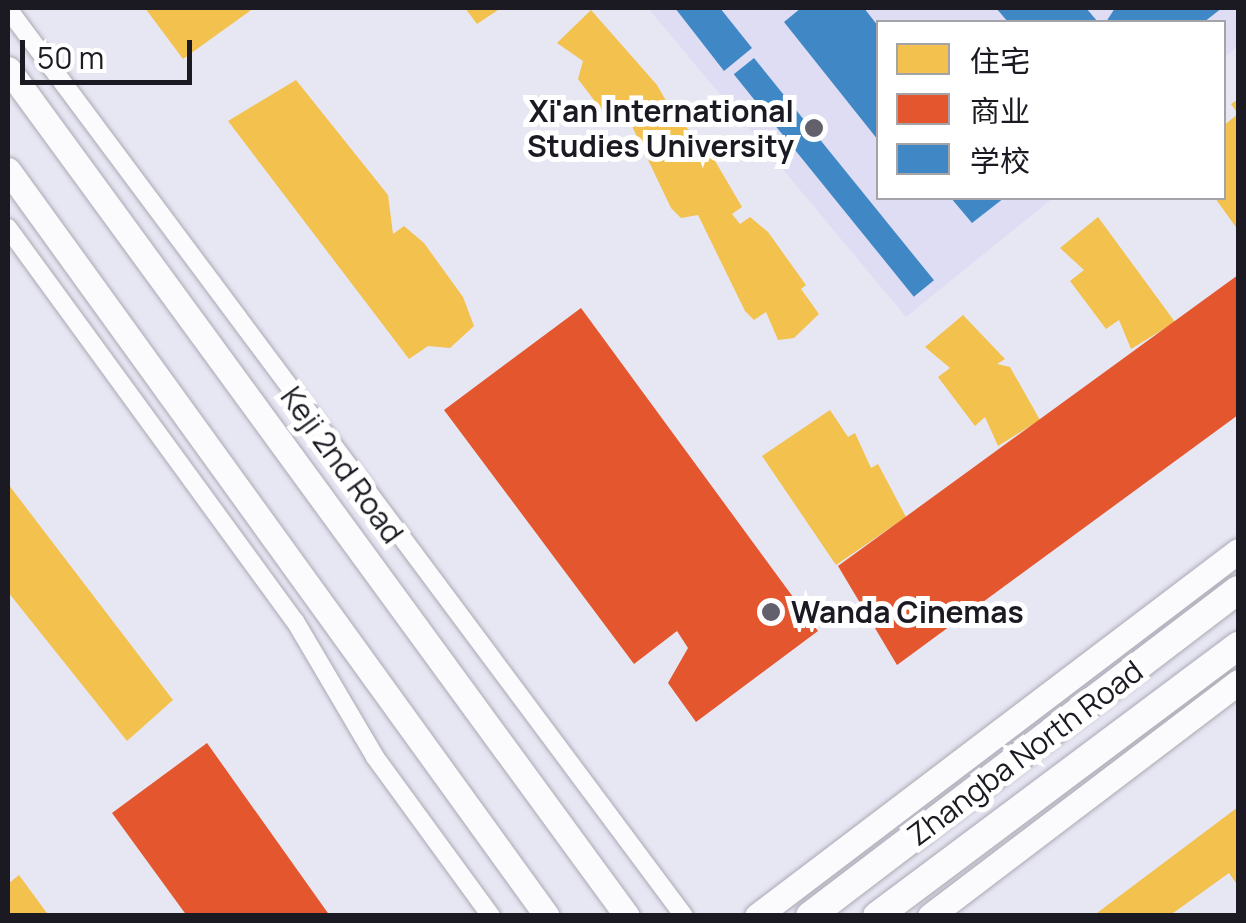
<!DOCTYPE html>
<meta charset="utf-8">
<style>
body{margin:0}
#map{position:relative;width:1246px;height:923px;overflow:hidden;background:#e7e6f3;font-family:Manrope,"Noto Sans SC",sans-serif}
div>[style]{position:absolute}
.built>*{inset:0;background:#dfddf4}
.homes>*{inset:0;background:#f2c14e}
.shops>*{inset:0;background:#e4572e}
.schools>*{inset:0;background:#3f88c5;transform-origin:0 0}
.roads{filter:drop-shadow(0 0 2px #aaa9b3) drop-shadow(0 0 2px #aaa9b3)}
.street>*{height:18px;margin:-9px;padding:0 9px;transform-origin:9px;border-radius:9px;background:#fbfbfd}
.secondary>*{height:25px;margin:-12.5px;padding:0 12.5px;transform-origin:12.5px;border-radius:12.5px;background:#fbfbfd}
.primary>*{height:28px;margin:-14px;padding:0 14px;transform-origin:14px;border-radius:14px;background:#fbfbfd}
.dots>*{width:28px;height:28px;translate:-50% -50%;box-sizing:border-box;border:5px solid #fff;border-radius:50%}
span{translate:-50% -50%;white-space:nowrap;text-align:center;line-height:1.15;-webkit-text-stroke:10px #fff;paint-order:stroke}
.poi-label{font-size:30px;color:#1b1a22;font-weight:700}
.right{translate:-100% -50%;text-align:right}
.left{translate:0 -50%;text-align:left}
.street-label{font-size:30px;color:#1b1a22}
.frame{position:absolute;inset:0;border:10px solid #1b1a22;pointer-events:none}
.legend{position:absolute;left:876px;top:20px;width:350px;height:180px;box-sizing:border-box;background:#fff;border:2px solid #a4a3a7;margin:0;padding:12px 18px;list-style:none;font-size:30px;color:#1b1a22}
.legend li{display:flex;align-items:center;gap:20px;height:50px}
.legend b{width:50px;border:2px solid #a4a3a7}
.scale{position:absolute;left:20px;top:40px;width:172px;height:45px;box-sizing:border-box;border:5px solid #1b1a22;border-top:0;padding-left:12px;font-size:30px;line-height:35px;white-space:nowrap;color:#1b1a22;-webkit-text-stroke:8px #fff;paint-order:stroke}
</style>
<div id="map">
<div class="built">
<i style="clip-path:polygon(648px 8px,1238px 8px,1238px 46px,1224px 58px,1224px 22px,878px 22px,878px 198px,1053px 198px,906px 317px)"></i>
</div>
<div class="homes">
<i style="clip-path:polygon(145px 8px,254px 8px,183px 59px)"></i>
<i style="clip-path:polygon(465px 8px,501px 8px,477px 24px)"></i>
<i style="clip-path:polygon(591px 10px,657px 85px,669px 106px,659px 113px,665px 122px,675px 115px,711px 154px,742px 207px,732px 214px,740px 224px,750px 217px,768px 232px,806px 285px,801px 289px,819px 314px,794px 338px,778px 340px,766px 312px,754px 320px,745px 311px,698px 215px,681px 218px,671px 208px,631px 124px,619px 108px,606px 116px,578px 79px,583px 61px,557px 43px)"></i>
<i style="clip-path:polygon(296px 80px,388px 195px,393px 234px,404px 226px,424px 243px,463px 297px,474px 326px,450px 348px,428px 346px,409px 359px,228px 121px)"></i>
<i style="clip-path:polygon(1238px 99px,1238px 230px,1215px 198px,1224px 198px,1224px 125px,1238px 114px,1231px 104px)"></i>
<i style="clip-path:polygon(1098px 217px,1175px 322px,1131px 349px,1119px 320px,1106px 329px,1070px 281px,1084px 270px,1060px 248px)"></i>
<i style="clip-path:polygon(963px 315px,1005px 359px,997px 364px,1010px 367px,1040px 420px,998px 446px,985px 417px,975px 426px,938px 377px,950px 368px,925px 347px)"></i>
<i style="clip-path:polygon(830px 410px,848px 437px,855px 433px,871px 468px,878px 464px,906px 517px,836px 565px,762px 456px)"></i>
<i style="clip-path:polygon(8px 484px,173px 700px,127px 741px,8px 592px)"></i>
<i style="clip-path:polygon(1238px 807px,1238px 886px,1229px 873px,1169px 916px,1093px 916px)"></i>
<i style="clip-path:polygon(19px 875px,49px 916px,8px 916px,8px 884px)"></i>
</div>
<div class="shops">
<i style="clip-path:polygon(1238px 275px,1238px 415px,897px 665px,838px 566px)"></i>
<i style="clip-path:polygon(581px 308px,818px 631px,696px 722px,668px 683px,688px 648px,677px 631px,634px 664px,444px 410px)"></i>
<i style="clip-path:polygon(207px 743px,330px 916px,187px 916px,112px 813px)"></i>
</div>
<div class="schools">
<i style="clip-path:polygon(675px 8px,720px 8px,752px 48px,724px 71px)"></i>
<i style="clip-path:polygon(801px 8px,864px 8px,878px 26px,878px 140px,784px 22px)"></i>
<i style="clip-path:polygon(996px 8px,1086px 8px,1098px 22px,1008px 22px)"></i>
<i style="clip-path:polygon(1115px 8px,1222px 8px,1204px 22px,1106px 22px)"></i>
<i style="left:754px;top:58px;width:286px;height:26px;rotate:51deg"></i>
<i style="clip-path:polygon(951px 198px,1004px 198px,972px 223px)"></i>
</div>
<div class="roads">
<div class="street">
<i style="left:8px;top:9px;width:1131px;rotate:53.3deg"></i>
<i style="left:8px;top:228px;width:487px;rotate:53.9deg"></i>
<i style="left:295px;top:621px;width:158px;rotate:59.5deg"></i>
<i style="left:375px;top:757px;width:197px;rotate:53.9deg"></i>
</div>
<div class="secondary">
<i style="left:8px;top:69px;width:1049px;rotate:53.84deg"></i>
<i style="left:8px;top:170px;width:920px;rotate:54.15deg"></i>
<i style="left:757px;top:916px;width:604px;rotate:-37.19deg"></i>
<i style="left:930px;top:916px;width:387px;rotate:-37.2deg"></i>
</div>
<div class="primary">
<i style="left:810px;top:916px;width:538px;rotate:-37.3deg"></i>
<i style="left:877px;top:916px;width:451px;rotate:-36.8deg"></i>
</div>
</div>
<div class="dots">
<i style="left:814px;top:128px;background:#62616b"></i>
<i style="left:771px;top:612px;background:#62616b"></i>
</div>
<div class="poi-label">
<span class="right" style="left:794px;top:128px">Xi'an International<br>Studies University</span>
<span class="left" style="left:791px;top:612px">Wanda Cinemas</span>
</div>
<div class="street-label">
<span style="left:342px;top:465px;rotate:54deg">Keji 2nd Road</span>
<span style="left:1025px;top:753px;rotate:-37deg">Zhangba North Road</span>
</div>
<div class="frame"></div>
<ul class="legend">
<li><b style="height:28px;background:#f2c14e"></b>住宅</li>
<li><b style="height:28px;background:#e4572e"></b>商业</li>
<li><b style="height:28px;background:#3f88c5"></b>学校</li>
</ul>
<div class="scale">50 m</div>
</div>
